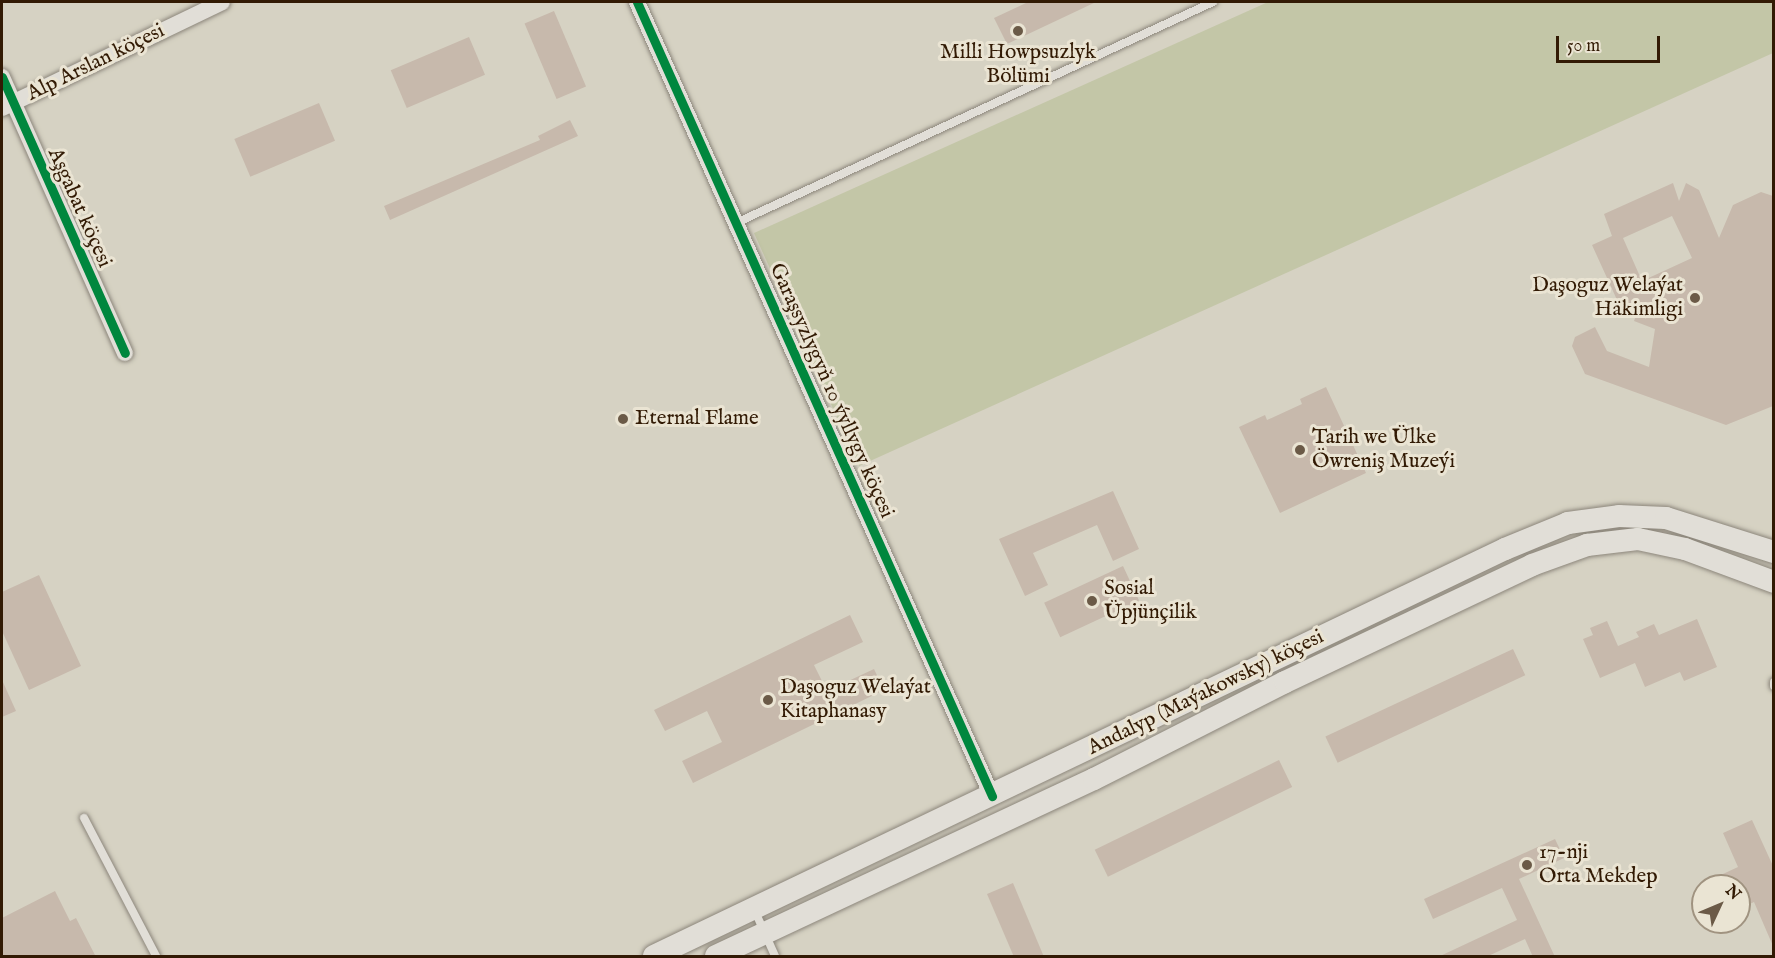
<!DOCTYPE html>
<meta charset="utf-8">
<style>
body{margin:0}
#map{position:relative;width:1775px;height:958px;overflow:hidden;background:#d6d2c3;font-family:"IM FELL English",serif}
div>[style]{position:absolute}
.green>*{inset:0;background:#c3c6a7}
.building>*{inset:0;background:#c7b9ac;transform-origin:0 0}
.roads{filter:drop-shadow(0 0 2px #8c867b) drop-shadow(0 0 2px #8c867b)}
.lane>*{height:8px;margin:-4px;padding:0 4px;transform-origin:4px;border-radius:4px;background:#e1ded7}
.street>*{height:16px;margin:-8px;padding:0 8px;transform-origin:8px;border-radius:8px;background:#e1ded7}
.secondary>*{height:22px;margin:-11px;padding:0 11px;transform-origin:11px;border-radius:11px;background:#e1ded7}
.cycleway>*{height:9px;margin:-4.5px;padding:0 4.5px;transform-origin:4.5px;border-radius:4.5px;background:#00873e}
.dots>*{width:16px;height:16px;translate:-50% -50%;box-sizing:border-box;border:3px solid #eae4d3;border-radius:50%}
span{translate:-50% -50%;white-space:nowrap;text-align:center;line-height:1.15;-webkit-text-stroke:6px #eae4d3;paint-order:stroke}
.poi-label{font-size:21px;color:#321a04}
.right{translate:-100% -50%;text-align:right}
.left{translate:0 -50%;text-align:left}
.street-label{font-size:21px;color:#321a04}
.frame{position:absolute;inset:0;border:3px solid #321a04;pointer-events:none}
.north{position:absolute;left:1691px;top:874px;width:60px;height:60px;box-sizing:border-box;background:#eae4d3;border:2px solid #a09380;border-radius:50%;rotate:46deg;font-size:16px;font-weight:700;line-height:24px;text-align:center;color:#321a04}
.north::after{content:'';display:block;margin:auto;width:21px;height:27px;background:#6b5a47;clip-path:polygon(50% 0,100% 100%,50% 72%,0 100%)}
.scale{position:absolute;left:1556px;top:36px;width:104px;height:27px;box-sizing:border-box;border:3px solid #321a04;border-top:0;padding-left:8px;font-size:18px;line-height:21px;white-space:nowrap;color:#321a04;-webkit-text-stroke:4px #eae4d3;paint-order:stroke}
</style>
<div id="map">
<div class="green">
<i style="clip-path:polygon(1268px 2px,1773px 2px,1773px 53px,859px 466px,754px 233px)"></i>
</div>
<div class="building">
<i style="clip-path:polygon(1028px 2px,1096px 2px,1007px 44px,994px 18px)"></i>
<i style="left:554px;top:11px;width:82px;height:32px;rotate:67deg"></i>
<i style="left:469px;top:37px;width:41px;height:85px;rotate:67deg"></i>
<i style="left:319px;top:103px;width:41px;height:92px;rotate:67deg"></i>
<i style="clip-path:polygon(570px 120px,578px 136px,390px 220px,384px 206px,540px 140px,538px 136px)"></i>
<i style="clip-path:polygon(evenodd,1673px 183px,1679px 201px,1686px 183px,1699px 190px,1719px 238px,1733px 205px,1761px 192px,1773px 196px,1773px 406px,1726px 425px,1585px 374px,1572px 346px,1575px 337px,1595px 327px,1607px 351px,1649px 367px,1655px 329px,1634px 321px,1640px 305px,1623px 313px,1592px 245px,1612px 236px,1604px 214px,1673px 183px,1672px 216px,1692px 258px,1642px 281px,1623px 238px,1672px 216px)"></i>
<i style="clip-path:polygon(1326px 387px,1366px 473px,1280px 513px,1239px 427px,1265px 415px,1267px 420px,1302px 404px,1300px 399px)"></i>
<i style="clip-path:polygon(1113px 491px,1139px 549px,1113px 561px,1097px 525px,1033px 553px,1048px 585px,1025px 596px,999px 539px)"></i>
<i style="left:1123px;top:566px;width:38px;height:87px;rotate:65deg"></i>
<i style="clip-path:polygon(39px 575px,81px 666px,29px 690px,2px 631px,2px 592px)"></i>
<i style="clip-path:polygon(850px 615px,863px 642px,814px 665px,827px 691px,874px 669px,884px 690px,693px 783px,682px 761px,722px 742px,707px 711px,665px 731px,654px 710px)"></i>
<i style="clip-path:polygon(1697px 619px,1717px 667px,1684px 681px,1680px 672px,1645px 687px,1635px 663px,1600px 678px,1583px 639px,1593px 635px,1590px 628px,1607px 621px,1618px 646px,1639px 637px,1636px 632px,1654px 624px,1659px 635px)"></i>
<i style="left:1513px;top:649px;width:29px;height:207px;rotate:65deg"></i>
<i style="clip-path:polygon(2px 680px,16px 711px,2px 717px)"></i>
<i style="left:1279px;top:760px;width:30px;height:205px;rotate:64deg"></i>
<i style="clip-path:polygon(1752px 820px,1773px 866px,1773px 946px,1754px 902px,1739px 909px,1739px 886px,1697px 886px,1738px 867px,1723px 833px)"></i>
<i style="clip-path:polygon(1555px 839px,1564px 858px,1519px 879px,1555px 957px,1533px 957px,1525px 939px,1486px 957px,1438px 957px,1517px 920px,1502px 888px,1433px 919px,1424px 899px)"></i>
<i style="clip-path:polygon(1013px 883px,1044px 957px,1014px 957px,987px 894px)"></i>
<i style="clip-path:polygon(55px 891px,70px 921px,76px 918px,96px 957px,2px 957px,2px 918px)"></i>
</div>
<div class="roads">
<div class="lane">
<i style="left:736px;top:223px;width:526px;rotate:-24.86deg"></i>
<i style="left:1774px;top:682px;width:4px;rotate:90deg"></i>
<i style="left:84px;top:818px;width:156px;rotate:62.4deg"></i>
<i style="left:754px;top:909px;width:51px;rotate:65.9deg"></i>
</div>
<div class="street">
<i style="left:637px;top:2px;width:870px;rotate:65.91deg"></i>
<i style="left:2px;top:77px;width:302px;rotate:66deg"></i>
<i style="left:2px;top:108px;width:244px;rotate:-25.7deg"></i>
</div>
<div class="secondary">
<i style="left:654px;top:956px;width:943px;rotate:-25.56deg"></i>
<i style="left:1505px;top:549px;width:68px;rotate:-22.4deg"></i>
<i style="left:1568px;top:523px;width:51px;rotate:-7.8deg"></i>
<i style="left:1619px;top:516px;width:47px;rotate:2.4deg"></i>
<i style="left:1666px;top:518px;width:113px;rotate:17.5deg"></i>
<i style="left:716px;top:956px;width:417px;rotate:-25.1deg"></i>
<i style="left:1094px;top:779px;width:214px;rotate:-26.9deg"></i>
<i style="left:1285px;top:682px;width:273px;rotate:-25.3deg"></i>
<i style="left:1532px;top:565px;width:59px;rotate:-20deg"></i>
<i style="left:1587px;top:545px;width:51px;rotate:-6.7deg"></i>
<i style="left:1638px;top:539px;width:48px;rotate:12deg"></i>
<i style="left:1685px;top:549px;width:95px;rotate:20.3deg"></i>
</div>
</div>
<div class="cycleway">
<i style="left:637px;top:2px;width:870px;rotate:65.91deg"></i>
<i style="left:2px;top:77px;width:302px;rotate:66deg"></i>
</div>
<div class="dots">
<i style="left:1018px;top:31px;background:#6b5a47"></i>
<i style="left:1695px;top:298px;background:#6b5a47"></i>
<i style="left:623px;top:419px;background:#6b5a47"></i>
<i style="left:1300px;top:450px;background:#6b5a47"></i>
<i style="left:1092px;top:601px;background:#6b5a47"></i>
<i style="left:768px;top:700px;background:#6b5a47"></i>
<i style="left:1527px;top:865px;background:#6b5a47"></i>
</div>
<div class="poi-label">
<span style="left:1018px;top:65px">Milli Howpsuzlyk<br>Bölümi</span>
<span class="right" style="left:1683px;top:298px">Daşoguz Welaýat<br>Häkimligi</span>
<span class="left" style="left:635px;top:419px">Eternal Flame</span>
<span class="left" style="left:1312px;top:450px">Tarih we Ülke<br>Öwreniş Muzeýi</span>
<span class="left" style="left:1104px;top:601px">Sosial<br>Üpjünçilik</span>
<span class="left" style="left:780px;top:700px">Daşoguz Welaýat<br>Kitaphanasy</span>
<span class="left" style="left:1539px;top:865px">17-nji<br>Orta Mekdep</span>
</div>
<div class="street-label">
<span style="left:96px;top:63px;rotate:-26deg">Alp Arslan köçesi</span>
<span style="left:79px;top:208px;rotate:66deg">Aşgabat köçesi</span>
<span style="left:831px;top:391px;rotate:66deg">Garaşsyzlygyň 10 ýyllygy köçesi</span>
<span style="left:1206px;top:693px;rotate:-26deg">Andalyp (Maýakowsky) köçesi</span>
</div>
<div class="frame"></div>
<div class="north">N</div>
<div class="scale">50 m</div>
</div>
